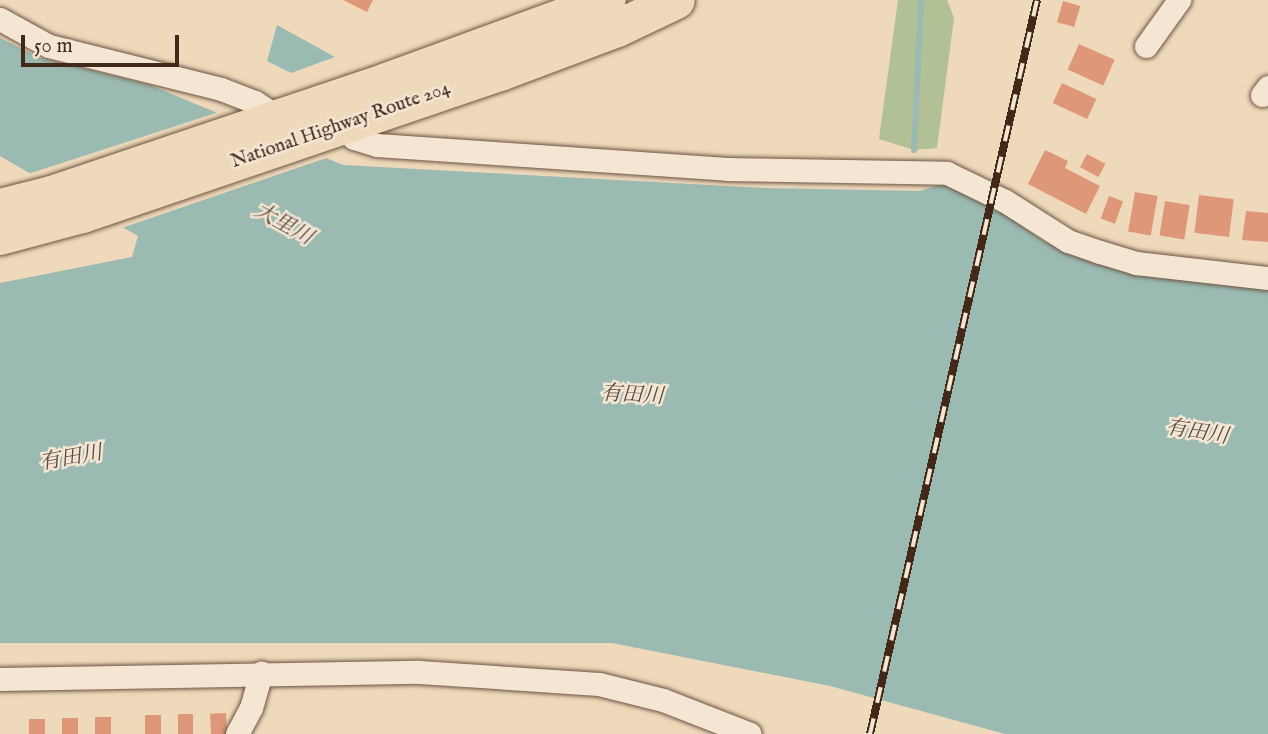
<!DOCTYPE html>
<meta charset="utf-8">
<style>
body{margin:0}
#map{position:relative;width:1268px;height:734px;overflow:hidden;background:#efd9bb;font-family:"IM FELL English","Noto Serif JP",serif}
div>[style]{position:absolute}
.green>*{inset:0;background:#b2c095}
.water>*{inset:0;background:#9abab2}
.pier>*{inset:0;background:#efd9bb}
.stream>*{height:6px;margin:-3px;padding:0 3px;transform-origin:3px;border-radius:3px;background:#9abab2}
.building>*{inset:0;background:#de9779;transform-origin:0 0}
.roads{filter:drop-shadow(0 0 2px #6c5442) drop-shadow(0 0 2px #6c5442)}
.minor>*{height:23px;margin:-11.5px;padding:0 11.5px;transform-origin:11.5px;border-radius:11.5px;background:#f5e6d3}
.trunk>*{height:37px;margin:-18.5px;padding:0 18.5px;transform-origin:18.5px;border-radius:18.5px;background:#efd9bb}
.rail>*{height:8px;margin-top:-4px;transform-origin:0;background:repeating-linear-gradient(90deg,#f5e6d3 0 16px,#412819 0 32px);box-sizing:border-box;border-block:2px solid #412819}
span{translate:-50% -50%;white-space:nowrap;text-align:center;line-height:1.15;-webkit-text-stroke:5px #f5e6d3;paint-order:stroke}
.street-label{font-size:19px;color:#412819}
.water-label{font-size:21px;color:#574c3f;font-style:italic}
.scale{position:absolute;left:21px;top:35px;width:158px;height:32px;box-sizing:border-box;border:4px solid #412819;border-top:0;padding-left:9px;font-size:21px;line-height:24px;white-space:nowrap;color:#412819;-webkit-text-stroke:5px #f5e6d3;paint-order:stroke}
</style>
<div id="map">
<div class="green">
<i style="clip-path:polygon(898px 0,947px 0,954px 18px,937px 148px,914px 150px,879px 139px)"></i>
</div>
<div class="water">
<i style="clip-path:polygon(277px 25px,335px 57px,291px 73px,267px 61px)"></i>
<i style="clip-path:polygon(0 38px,41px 58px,150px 85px,343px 165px,764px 188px,920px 191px,942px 184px,1004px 213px,1045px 242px,1095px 262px,1268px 289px,1268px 734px,1005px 734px,830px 686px,612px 643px,0 643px,0 283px,132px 257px,138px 236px,0 156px)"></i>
</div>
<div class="pier">
<i style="clip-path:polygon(222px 111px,332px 156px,119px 229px,25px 175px)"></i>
</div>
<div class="stream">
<i style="left:914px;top:150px;width:150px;rotate:-87.3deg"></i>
</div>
<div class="building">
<i style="clip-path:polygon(343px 0,373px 0,367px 12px)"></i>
<i style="left:1063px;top:1px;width:18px;height:22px;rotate:16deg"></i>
<i style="left:1079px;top:44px;width:39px;height:28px;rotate:24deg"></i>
<i style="left:1062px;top:83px;width:38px;height:22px;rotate:25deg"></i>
<i style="clip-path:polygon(1045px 150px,1068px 161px,1065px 168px,1100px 186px,1086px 214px,1028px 184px)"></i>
<i style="left:1087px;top:154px;width:21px;height:15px;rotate:28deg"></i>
<i style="left:1135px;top:192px;width:23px;height:40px;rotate:10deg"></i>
<i style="left:1199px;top:195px;width:35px;height:38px;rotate:7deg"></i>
<i style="left:1109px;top:196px;width:15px;height:24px;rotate:20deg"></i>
<i style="left:1165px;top:201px;width:25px;height:35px;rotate:9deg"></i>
<i style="clip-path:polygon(1246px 211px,1268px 213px,1268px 242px,1242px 240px)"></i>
<i style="left:226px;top:713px;width:21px;height:16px;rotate:87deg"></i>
<i style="left:178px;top:714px;width:15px;height:20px"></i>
<i style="left:161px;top:715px;width:19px;height:16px;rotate:90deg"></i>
<i style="left:95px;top:717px;width:16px;height:17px"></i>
<i style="left:78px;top:718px;width:16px;height:16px;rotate:90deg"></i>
<i style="left:45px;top:719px;width:15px;height:16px;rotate:90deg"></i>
</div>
<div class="roads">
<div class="minor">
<i style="left:0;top:19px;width:56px;rotate:28.9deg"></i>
<i style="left:49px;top:46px;width:177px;rotate:14deg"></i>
<i style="left:221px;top:89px;width:36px;rotate:21deg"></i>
<i style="left:255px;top:102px;width:27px;rotate:34deg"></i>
<i style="left:1146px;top:46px;width:57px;rotate:-54.3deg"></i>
<i style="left:1262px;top:95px;width:10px;rotate:-53deg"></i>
<i style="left:340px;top:126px;width:18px;rotate:41deg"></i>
<i style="left:354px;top:138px;width:24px;rotate:17deg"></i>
<i style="left:377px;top:145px;width:351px;rotate:3.9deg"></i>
<i style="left:727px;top:169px;width:220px;rotate:1deg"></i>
<i style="left:947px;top:173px;width:64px;rotate:25.8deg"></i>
<i style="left:1005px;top:201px;width:75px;rotate:32.4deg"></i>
<i style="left:1068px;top:241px;width:34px;rotate:19deg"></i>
<i style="left:1100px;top:252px;width:38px;rotate:17deg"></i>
<i style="left:1136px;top:263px;width:133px;rotate:6.5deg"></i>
<i style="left:0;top:679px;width:419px;rotate:-1deg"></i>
<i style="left:419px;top:672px;width:180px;rotate:3.8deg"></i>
<i style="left:599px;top:684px;width:66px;rotate:14deg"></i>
<i style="left:663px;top:700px;width:93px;rotate:21.3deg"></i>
<i style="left:237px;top:734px;width:30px;rotate:-62deg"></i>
<i style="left:251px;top:708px;width:37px;rotate:-74deg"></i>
</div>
<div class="trunk">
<i style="left:0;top:207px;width:53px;rotate:-14.3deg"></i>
<i style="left:51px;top:194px;width:354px;rotate:-18.6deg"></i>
<i style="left:386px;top:81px;width:235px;rotate:-20.1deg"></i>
<i style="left:0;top:236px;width:85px;rotate:-15deg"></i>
<i style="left:82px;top:214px;width:441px;rotate:-18.8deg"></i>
<i style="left:500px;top:72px;width:125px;rotate:-20.6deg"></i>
<i style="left:617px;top:28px;width:65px;rotate:-25.4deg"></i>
</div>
</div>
<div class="rail">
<i style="left:870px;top:734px;width:753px;rotate:-77.18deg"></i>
</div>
<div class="street-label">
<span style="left:341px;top:126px;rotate:-19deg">National Highway Route 204</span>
</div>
<div class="water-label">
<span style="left:283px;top:225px;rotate:29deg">大里川</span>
<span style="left:632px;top:396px;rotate:3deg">有田川</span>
<span style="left:1197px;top:433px;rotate:9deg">有田川</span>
<span style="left:71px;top:459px;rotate:-10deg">有田川</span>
</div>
<div class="scale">50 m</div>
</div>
